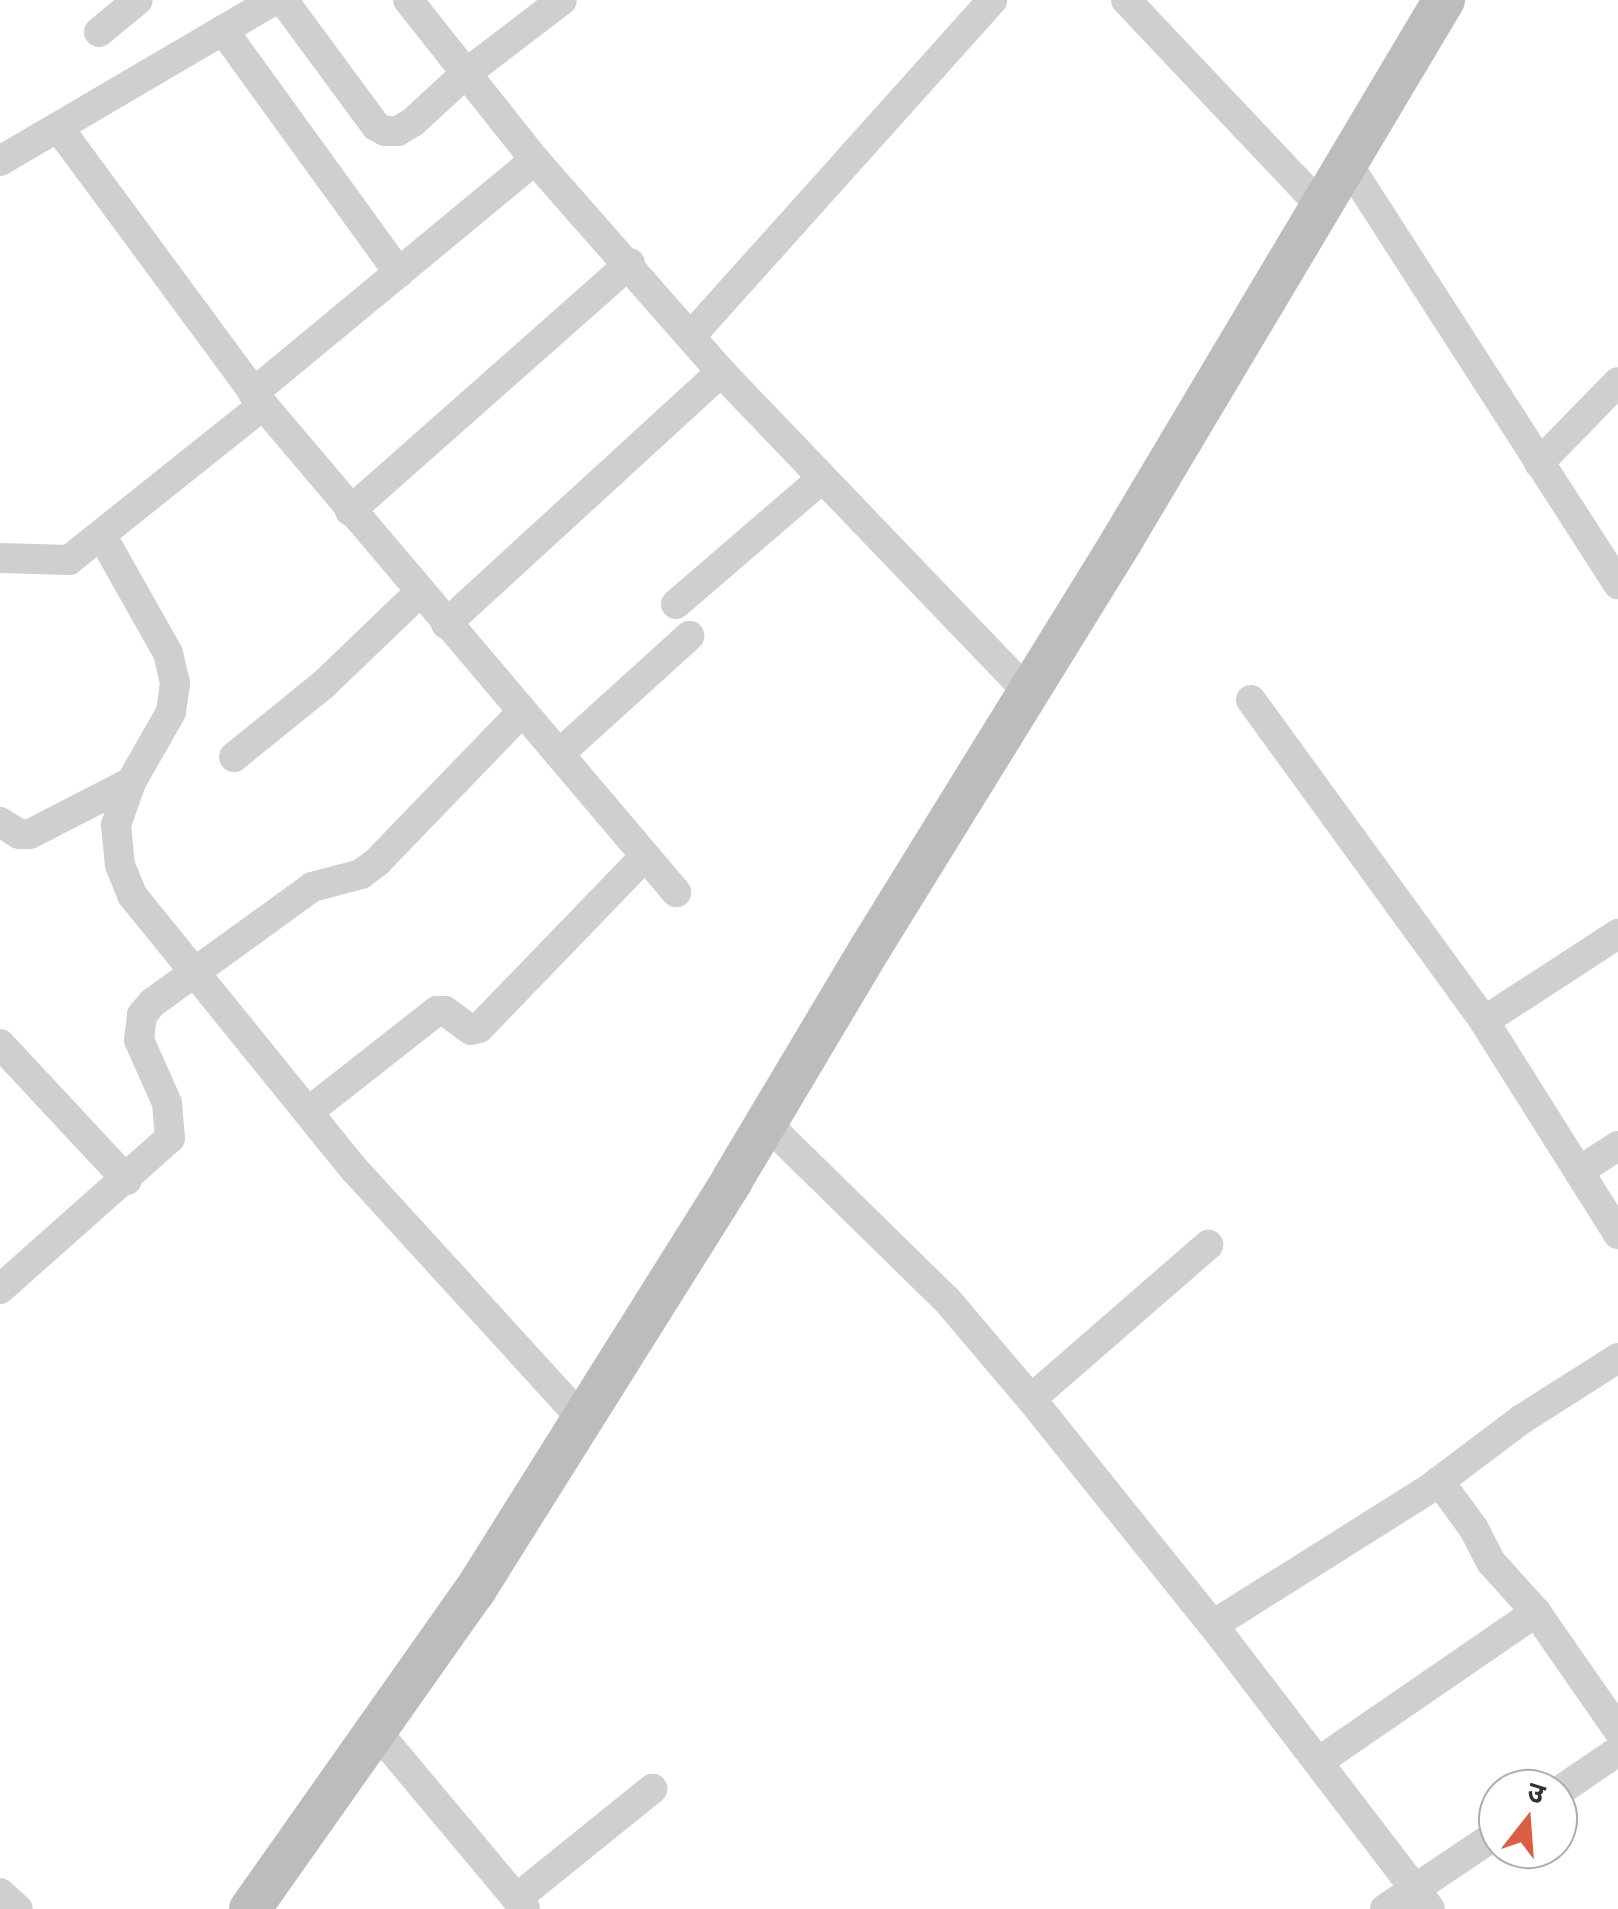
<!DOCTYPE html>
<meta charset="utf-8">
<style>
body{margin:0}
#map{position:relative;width:1618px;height:1909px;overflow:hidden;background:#fff;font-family:"PT Sans Narrow","Noto Sans Devanagari",sans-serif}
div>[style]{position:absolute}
.street>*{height:30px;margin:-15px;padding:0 15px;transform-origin:15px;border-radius:15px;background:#cfcfcf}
.secondary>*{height:42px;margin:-21px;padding:0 21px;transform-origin:21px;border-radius:21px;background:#bcbcbc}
span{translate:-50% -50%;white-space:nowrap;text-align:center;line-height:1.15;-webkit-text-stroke:10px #fff;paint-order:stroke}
.north{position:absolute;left:1478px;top:1769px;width:100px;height:100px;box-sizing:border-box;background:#fff;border:2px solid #adadad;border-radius:50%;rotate:17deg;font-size:28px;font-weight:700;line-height:40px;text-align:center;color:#323232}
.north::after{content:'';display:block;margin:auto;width:35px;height:45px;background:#dc5e42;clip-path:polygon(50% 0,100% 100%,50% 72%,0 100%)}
</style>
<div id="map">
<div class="street">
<i style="left:283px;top:0;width:157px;rotate:53.6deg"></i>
<i style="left:376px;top:126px;width:10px;rotate:29deg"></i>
<i style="left:385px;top:131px;width:13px"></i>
<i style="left:398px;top:131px;width:17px;rotate:-31deg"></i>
<i style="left:413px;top:122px;width:69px;rotate:-42.7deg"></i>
<i style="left:464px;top:75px;width:123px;rotate:-37.4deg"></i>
<i style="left:408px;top:0;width:204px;rotate:51.6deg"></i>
<i style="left:535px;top:160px;width:282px;rotate:48.7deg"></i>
<i style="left:721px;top:372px;width:443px;rotate:46.2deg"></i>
<i style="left:1126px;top:0;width:284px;rotate:46.6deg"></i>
<i style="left:223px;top:30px;width:300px;rotate:54.1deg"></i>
<i style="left:99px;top:32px;width:50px;rotate:-39.4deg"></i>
<i style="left:58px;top:127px;width:345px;rotate:53.6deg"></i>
<i style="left:263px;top:405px;width:639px;rotate:49.7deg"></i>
<i style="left:0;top:161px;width:318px;rotate:-30.4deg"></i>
<i style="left:1347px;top:163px;width:501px;rotate:57.23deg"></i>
<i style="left:691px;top:336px;width:451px;rotate:-48.1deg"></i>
<i style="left:253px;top:393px;width:366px;rotate:-39.6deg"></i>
<i style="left:1539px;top:463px;width:113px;rotate:-45.7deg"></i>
<i style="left:350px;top:511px;width:374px;rotate:-41.5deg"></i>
<i style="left:102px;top:536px;width:134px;rotate:60.6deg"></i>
<i style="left:168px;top:653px;width:31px;rotate:77deg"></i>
<i style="left:175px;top:683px;width:29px;rotate:98deg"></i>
<i style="left:171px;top:712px;width:81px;rotate:119.7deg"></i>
<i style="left:131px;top:782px;width:46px;rotate:109.2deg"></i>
<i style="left:116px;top:825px;width:40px;rotate:84.3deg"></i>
<i style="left:120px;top:865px;width:32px;rotate:68deg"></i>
<i style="left:132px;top:895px;width:353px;rotate:51deg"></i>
<i style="left:354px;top:1169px;width:338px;rotate:47.6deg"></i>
<i style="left:0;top:558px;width:69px;rotate:1.7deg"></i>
<i style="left:69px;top:560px;width:248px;rotate:-38.6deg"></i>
<i style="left:676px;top:604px;width:190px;rotate:-40.7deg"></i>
<i style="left:446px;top:624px;width:373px;rotate:-42.5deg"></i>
<i style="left:1251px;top:700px;width:397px;rotate:54deg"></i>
<i style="left:1484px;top:1021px;width:252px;rotate:57.8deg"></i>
<i style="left:559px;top:754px;width:176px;rotate:-42.2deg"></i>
<i style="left:234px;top:757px;width:114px;rotate:-39deg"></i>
<i style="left:323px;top:685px;width:133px;rotate:-43.8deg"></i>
<i style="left:0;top:822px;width:22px;rotate:32deg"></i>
<i style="left:19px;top:834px;width:11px"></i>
<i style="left:30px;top:834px;width:114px;rotate:-27.2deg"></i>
<i style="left:1484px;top:1021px;width:160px;rotate:-33deg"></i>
<i style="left:0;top:1044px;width:186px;rotate:47deg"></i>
<i style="left:308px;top:1112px;width:164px;rotate:-38.1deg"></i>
<i style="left:437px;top:1011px;width:8px"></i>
<i style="left:445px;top:1011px;width:32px;rotate:36deg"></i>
<i style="left:471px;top:1030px;width:8px;rotate:-14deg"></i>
<i style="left:479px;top:1028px;width:239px;rotate:-46deg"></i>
<i style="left:766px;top:1123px;width:253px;rotate:44.4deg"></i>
<i style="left:947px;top:1300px;width:130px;rotate:49.7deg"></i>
<i style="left:1031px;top:1399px;width:290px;rotate:51.2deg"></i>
<i style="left:1213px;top:1625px;width:357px;rotate:52.6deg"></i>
<i style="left:1579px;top:1171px;width:46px;rotate:-32.7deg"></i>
<i style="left:0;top:1289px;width:227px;rotate:-41.6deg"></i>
<i style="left:170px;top:1138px;width:35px;rotate:-95deg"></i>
<i style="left:167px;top:1103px;width:69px;rotate:-114deg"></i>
<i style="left:139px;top:1040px;width:25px;rotate:-83deg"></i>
<i style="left:142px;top:1015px;width:16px;rotate:-50deg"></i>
<i style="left:152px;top:1003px;width:198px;rotate:-35.9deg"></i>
<i style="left:312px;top:887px;width:51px;rotate:-14.9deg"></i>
<i style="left:361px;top:874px;width:20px;rotate:-37deg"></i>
<i style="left:377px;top:862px;width:209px;rotate:-46deg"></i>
<i style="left:1031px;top:1399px;width:235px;rotate:-41deg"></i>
<i style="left:1439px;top:1481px;width:59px;rotate:53.9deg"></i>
<i style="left:1474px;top:1529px;width:37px;rotate:63deg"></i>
<i style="left:1491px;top:1562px;width:67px;rotate:48deg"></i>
<i style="left:1536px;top:1612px;width:144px;rotate:55.2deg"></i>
<i style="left:1213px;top:1625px;width:255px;rotate:-32.2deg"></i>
<i style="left:1429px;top:1489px;width:116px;rotate:-37deg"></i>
<i style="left:1522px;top:1419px;width:114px;rotate:-32.4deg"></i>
<i style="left:378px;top:1733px;width:229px;rotate:50.1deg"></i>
<i style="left:1318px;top:1762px;width:265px;rotate:-34.5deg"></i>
<i style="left:1558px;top:1792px;width:73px;rotate:-34.3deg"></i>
<i style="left:0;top:1893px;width:24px;rotate:42deg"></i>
<i style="left:517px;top:1898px;width:174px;rotate:-38.9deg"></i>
<i style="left:1385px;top:1909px;width:136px;rotate:-33.9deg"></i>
</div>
<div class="secondary">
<i style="left:250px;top:1909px;width:388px;rotate:-54.8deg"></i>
<i style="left:474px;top:1592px;width:486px;rotate:-57.9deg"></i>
<i style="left:732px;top:1180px;width:271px;rotate:-59.2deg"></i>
<i style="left:871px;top:947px;width:476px;rotate:-58.3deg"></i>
<i style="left:1121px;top:542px;width:631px;rotate:-59.21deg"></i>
</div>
<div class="north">उ</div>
</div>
